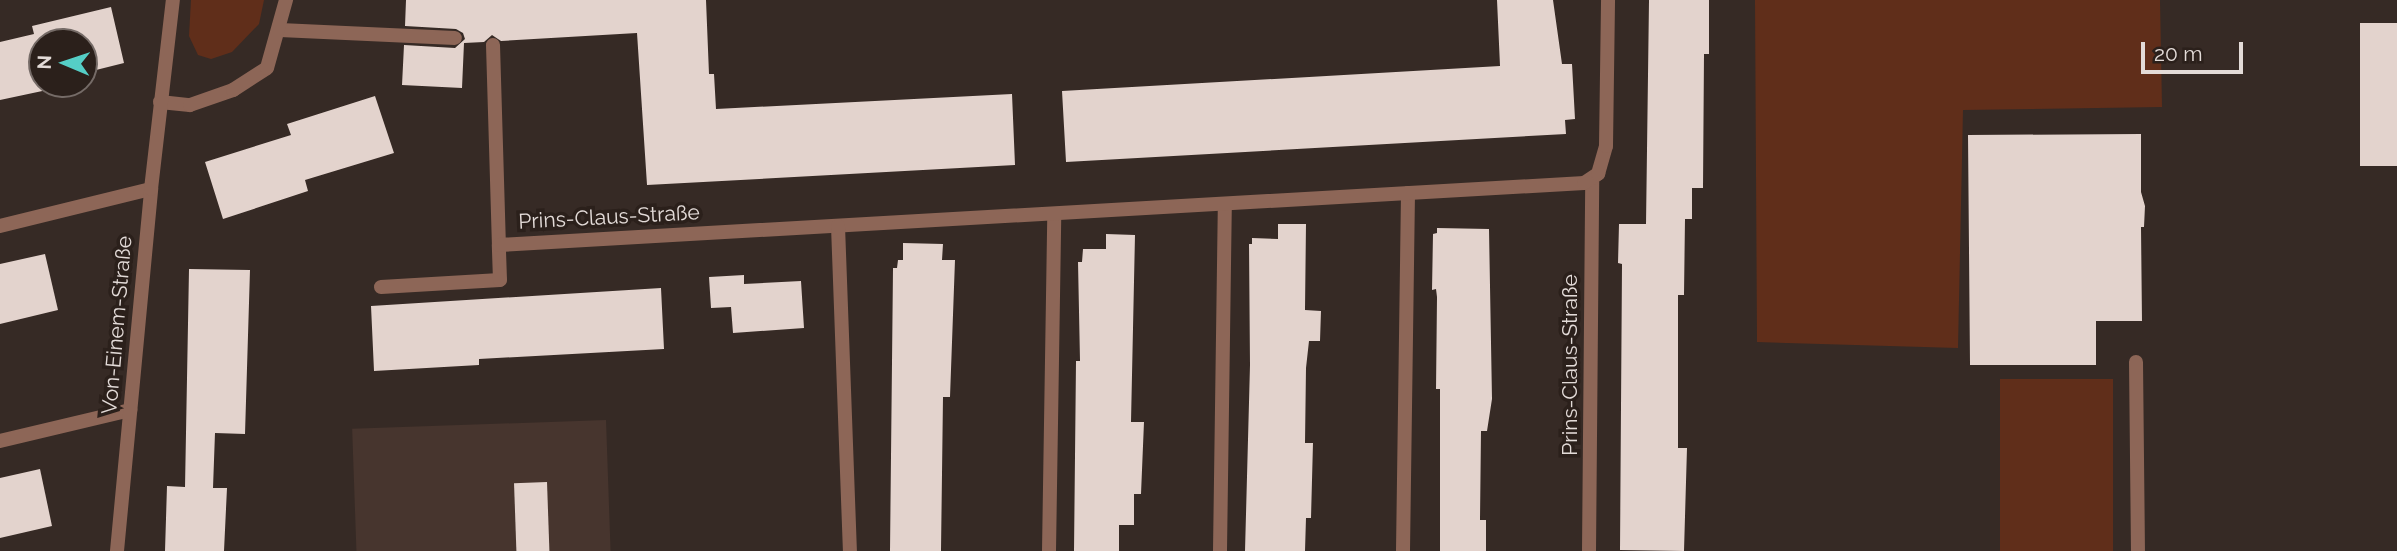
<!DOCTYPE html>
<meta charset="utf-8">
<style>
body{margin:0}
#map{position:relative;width:2397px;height:551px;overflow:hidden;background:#362a25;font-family:Raleway,sans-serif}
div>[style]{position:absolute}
.built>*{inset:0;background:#47352e;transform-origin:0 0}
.green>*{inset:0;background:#602e1a;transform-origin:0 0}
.building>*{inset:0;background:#e3d3cd;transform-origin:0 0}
.lane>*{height:14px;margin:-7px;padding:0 7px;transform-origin:7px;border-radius:7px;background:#8d6657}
.street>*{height:14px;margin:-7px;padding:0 7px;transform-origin:7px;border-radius:7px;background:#8d6657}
span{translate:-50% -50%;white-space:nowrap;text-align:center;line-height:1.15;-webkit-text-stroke:7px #2b201b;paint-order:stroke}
.street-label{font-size:21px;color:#e3dbd8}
.north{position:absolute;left:28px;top:28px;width:70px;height:70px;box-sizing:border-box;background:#2b201b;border:2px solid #756b67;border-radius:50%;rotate:272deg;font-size:19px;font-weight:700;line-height:28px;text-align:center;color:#e3dbd8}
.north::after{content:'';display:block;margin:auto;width:24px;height:32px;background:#55cec6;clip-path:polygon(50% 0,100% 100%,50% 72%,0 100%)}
.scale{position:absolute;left:2141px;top:42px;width:102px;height:32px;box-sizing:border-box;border:4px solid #e3dbd8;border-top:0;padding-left:9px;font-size:21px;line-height:24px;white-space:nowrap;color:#e3dbd8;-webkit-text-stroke:5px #2b201b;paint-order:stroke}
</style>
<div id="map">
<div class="built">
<i style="left:606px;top:420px;width:131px;height:254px;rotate:88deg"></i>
</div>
<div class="green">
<i style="clip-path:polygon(191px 0,264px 0,259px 24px,232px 52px,211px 59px,198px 55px,189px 36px)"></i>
<i style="clip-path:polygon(1755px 0,2160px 0,2162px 107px,1963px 110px,1958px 348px,1757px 342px)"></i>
<i style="left:2113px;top:379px;width:172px;height:113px;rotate:90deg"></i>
</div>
<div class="building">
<i style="clip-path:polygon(406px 0,706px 0,709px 74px,714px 74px,716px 109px,1012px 94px,1015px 165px,647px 185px,637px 33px,501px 41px,492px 35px,484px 42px,464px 43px,462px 88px,402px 85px,404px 45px,455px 48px,465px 39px,463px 33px,456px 29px,405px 26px)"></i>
<i style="clip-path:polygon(1497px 0,1553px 0,1562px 64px,1572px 64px,1575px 119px,1565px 120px,1566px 134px,1066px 162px,1062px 91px,1500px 66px)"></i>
<i style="clip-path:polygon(1649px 0,1709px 0,1709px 54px,1704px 54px,1703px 188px,1692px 188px,1692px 219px,1685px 219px,1684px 295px,1678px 295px,1678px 448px,1687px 448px,1684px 551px,1620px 550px,1622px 264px,1618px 263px,1619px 224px,1646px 224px)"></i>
<i style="clip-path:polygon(111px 7px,124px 63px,84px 73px,84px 42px,42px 42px,42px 84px,46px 84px,47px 90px,0 100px,0 42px,34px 34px,32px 26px)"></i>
<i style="left:2360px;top:23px;width:37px;height:143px"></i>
<i style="clip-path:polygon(375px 96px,394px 153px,305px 180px,308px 191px,223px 219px,205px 162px,291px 135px,287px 124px)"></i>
<i style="clip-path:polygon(2141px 134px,2141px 192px,2145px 206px,2144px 227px,2141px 227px,2142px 321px,2096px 321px,2096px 365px,1970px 365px,1968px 135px)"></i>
<i style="clip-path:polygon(1278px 224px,1306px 224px,1305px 310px,1321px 311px,1320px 341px,1309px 341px,1306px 368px,1305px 443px,1313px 443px,1311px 518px,1306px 518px,1305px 551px,1245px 551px,1250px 365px,1249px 244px,1252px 244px,1252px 238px,1278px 239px)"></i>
<i style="clip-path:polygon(1437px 228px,1489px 229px,1492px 399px,1487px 431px,1481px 431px,1480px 520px,1486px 520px,1486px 551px,1440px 551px,1440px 389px,1436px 389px,1437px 297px,1436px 289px,1432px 290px,1433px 234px,1437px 233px)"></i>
<i style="clip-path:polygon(1106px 234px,1135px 235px,1131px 422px,1144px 422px,1141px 494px,1134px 494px,1134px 525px,1119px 525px,1119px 551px,1074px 551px,1076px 361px,1080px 361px,1078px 262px,1082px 262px,1083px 249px,1106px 249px)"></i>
<i style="clip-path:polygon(903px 243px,943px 244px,942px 260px,955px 260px,950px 397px,943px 397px,941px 551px,890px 551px,893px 268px,897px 268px,898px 260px,903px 260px)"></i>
<i style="clip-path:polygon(45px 254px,58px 310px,0 324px,0 264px)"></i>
<i style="clip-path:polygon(189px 269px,250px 270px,245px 434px,215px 433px,213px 488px,227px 488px,224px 551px,165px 551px,167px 486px,185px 487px)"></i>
<i style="clip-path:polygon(744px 275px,744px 284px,801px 281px,804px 328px,733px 333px,731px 307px,711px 308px,709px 277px)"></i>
<i style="clip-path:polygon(661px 288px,664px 349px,479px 359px,479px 365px,374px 371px,371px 306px)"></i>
<i style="clip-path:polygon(40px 469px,52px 526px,0 538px,0 478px)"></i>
<i style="left:547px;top:482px;width:69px;height:33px;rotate:88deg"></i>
</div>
<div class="lane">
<i style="left:280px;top:30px;width:175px;rotate:2.6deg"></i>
<i style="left:0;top:226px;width:155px;rotate:-13.8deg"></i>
<i style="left:381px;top:287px;width:119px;rotate:-3.4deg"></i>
<i style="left:500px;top:280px;width:35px;rotate:-92deg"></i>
<i style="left:2136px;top:362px;width:189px;rotate:89.4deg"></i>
<i style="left:0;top:441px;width:134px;rotate:-13.4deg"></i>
<i style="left:1049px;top:551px;width:337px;rotate:-89.1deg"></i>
<i style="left:1220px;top:551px;width:347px;rotate:-89.2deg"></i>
<i style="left:1403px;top:551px;width:358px;rotate:-89.2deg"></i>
<i style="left:1589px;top:551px;width:371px;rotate:-89.5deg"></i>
</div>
<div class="street">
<i style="left:493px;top:45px;width:200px;rotate:88.3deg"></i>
<i style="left:499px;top:245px;width:1087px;rotate:-3.27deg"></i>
<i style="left:1584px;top:183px;width:17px;rotate:-33deg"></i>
<i style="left:1598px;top:174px;width:29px;rotate:-74deg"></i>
<i style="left:1606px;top:146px;width:146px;rotate:-89.2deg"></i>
<i style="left:160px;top:102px;width:30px;rotate:6deg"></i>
<i style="left:190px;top:105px;width:46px;rotate:-19.2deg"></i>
<i style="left:233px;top:90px;width:40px;rotate:-32.9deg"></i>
<i style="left:267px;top:68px;width:71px;rotate:-74.4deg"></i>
<i style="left:838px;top:226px;width:325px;rotate:87.9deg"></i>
<i style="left:117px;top:551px;width:364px;rotate:-84.6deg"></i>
<i style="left:151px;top:189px;width:190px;rotate:-83.4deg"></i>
</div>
<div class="street-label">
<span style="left:609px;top:217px;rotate:-3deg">Prins-Claus-Straße</span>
<span style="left:117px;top:325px;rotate:-85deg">Von-Einem-Straße</span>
<span style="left:1570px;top:365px;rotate:-90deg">Prins-Claus-Straße</span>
</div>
<div class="north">N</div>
<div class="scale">20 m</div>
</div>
